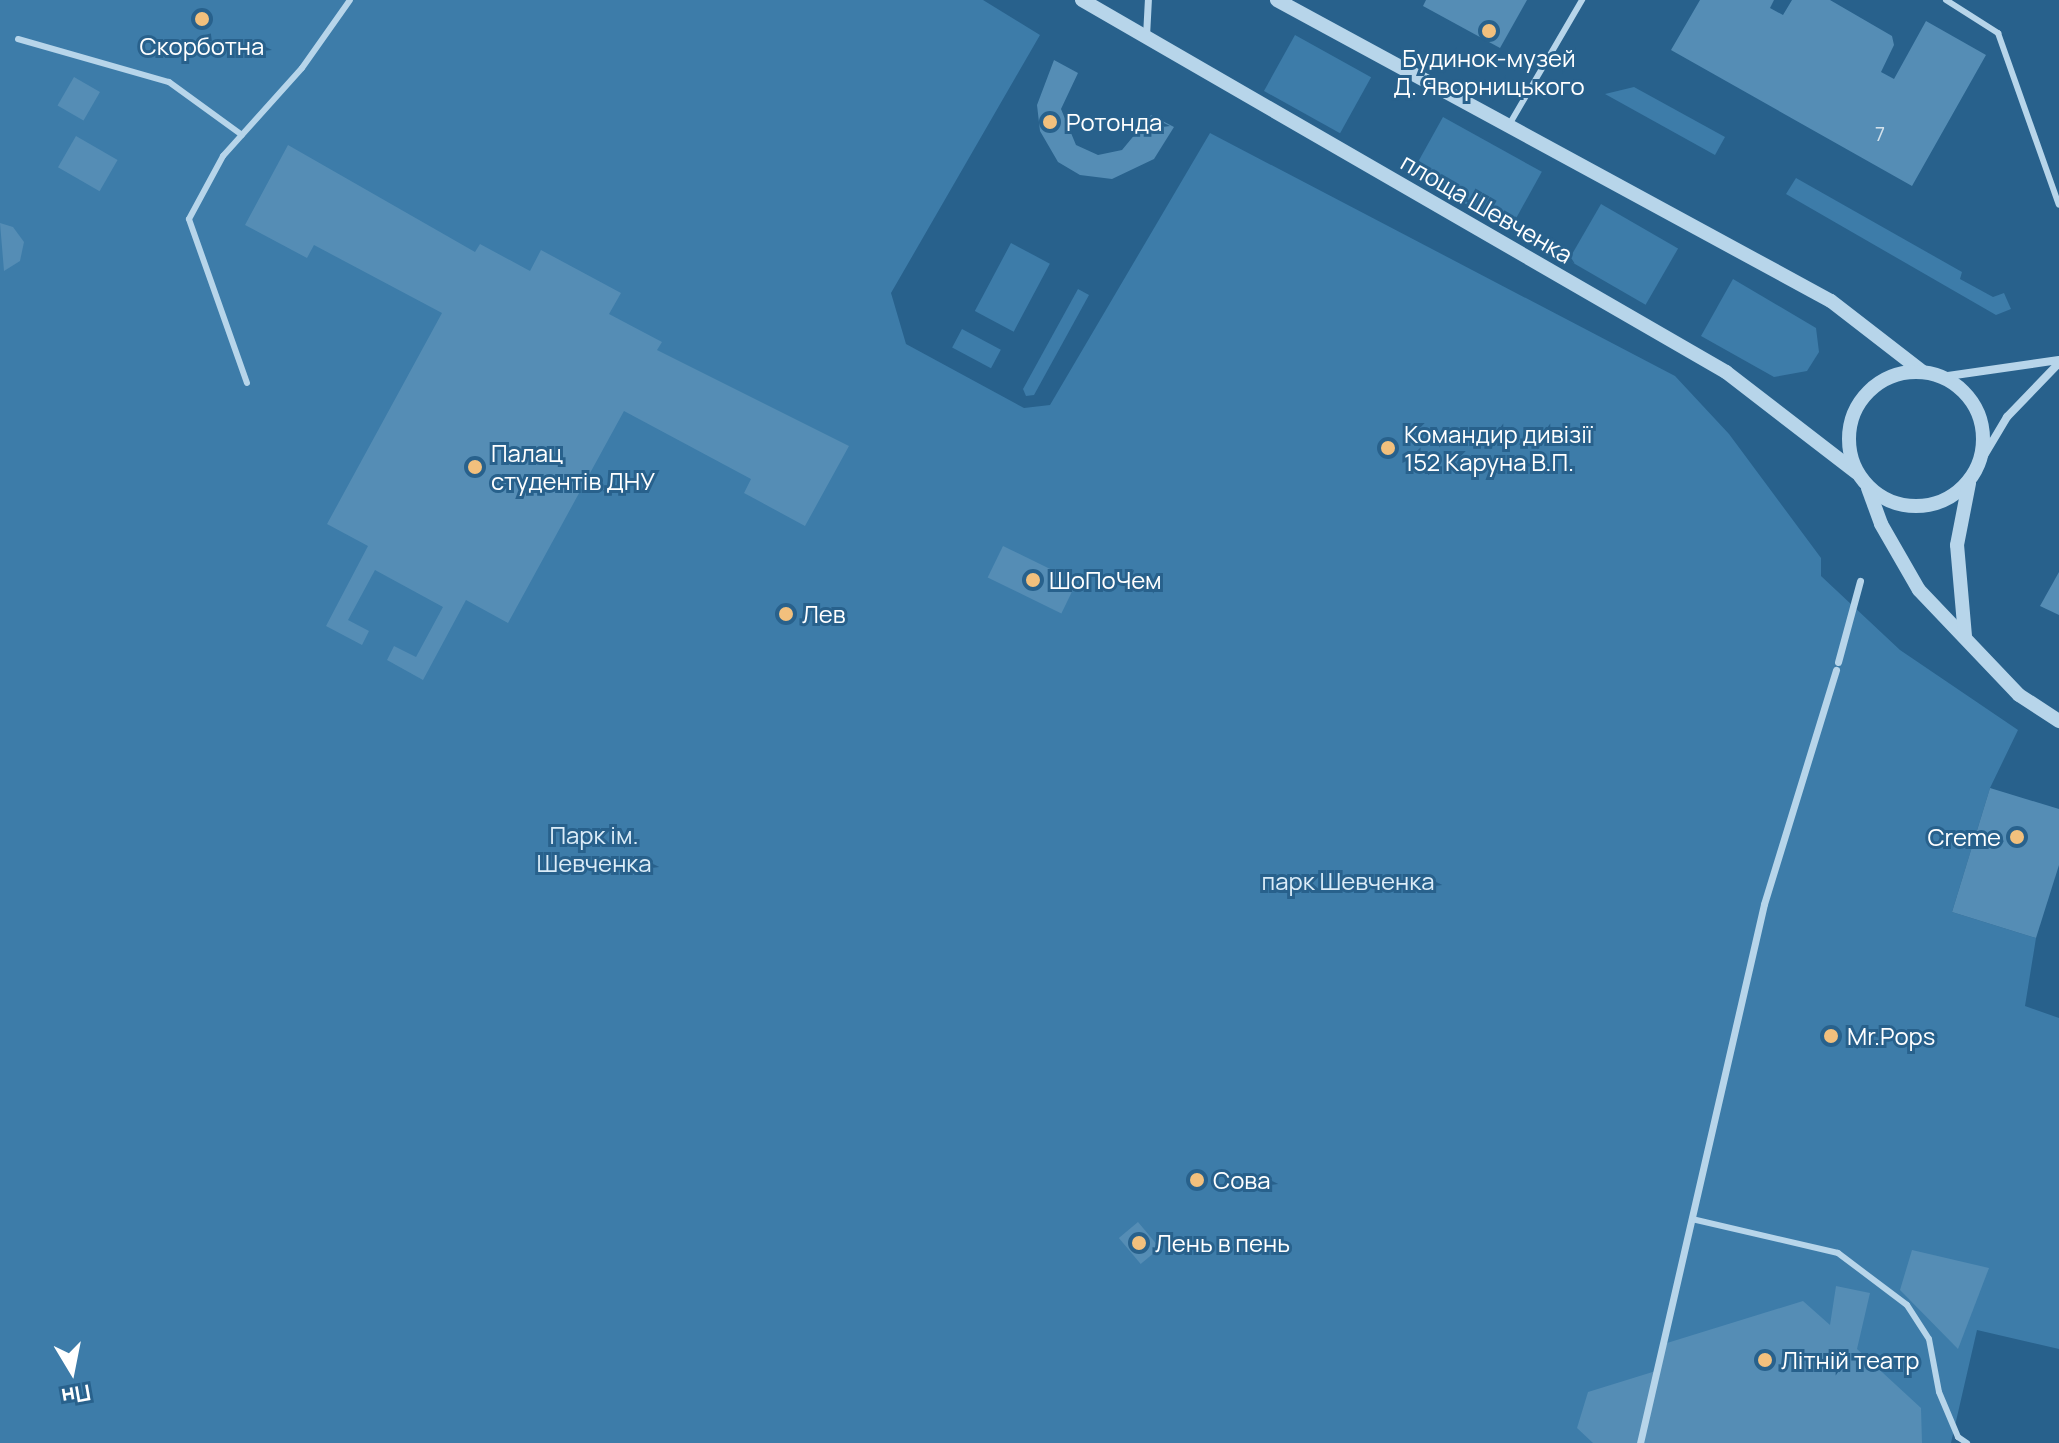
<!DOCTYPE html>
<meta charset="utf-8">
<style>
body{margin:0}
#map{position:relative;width:2059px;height:1443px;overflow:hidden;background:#28618c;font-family:Manrope,sans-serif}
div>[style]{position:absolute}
.green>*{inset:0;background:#3d7ca9;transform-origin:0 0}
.building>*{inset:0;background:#558db5;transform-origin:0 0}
.service>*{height:6px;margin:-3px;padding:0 3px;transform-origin:3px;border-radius:3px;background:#b7d5ea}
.pedestrian>*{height:7px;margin:-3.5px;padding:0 3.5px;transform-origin:3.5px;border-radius:3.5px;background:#b7d5ea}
.minor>*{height:8px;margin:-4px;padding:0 4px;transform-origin:4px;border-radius:4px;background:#b7d5ea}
.tertiary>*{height:14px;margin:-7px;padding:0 7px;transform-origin:7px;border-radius:7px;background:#b7d5ea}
.tertiary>.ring{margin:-7px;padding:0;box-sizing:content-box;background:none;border:14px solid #b7d5ea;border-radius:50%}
.dots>*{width:22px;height:22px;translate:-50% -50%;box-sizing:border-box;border:4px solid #28618c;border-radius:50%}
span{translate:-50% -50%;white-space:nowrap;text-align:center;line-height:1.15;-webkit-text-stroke:6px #28618c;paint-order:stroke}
.number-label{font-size:20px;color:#d4e2ec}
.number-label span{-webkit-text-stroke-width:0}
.poi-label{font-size:24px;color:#fff}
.left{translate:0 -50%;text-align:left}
.right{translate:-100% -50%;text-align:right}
.street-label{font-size:24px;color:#fff}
.park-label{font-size:24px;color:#dbecf8}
.north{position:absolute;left:32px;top:1331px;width:80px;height:80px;-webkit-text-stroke:6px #28618c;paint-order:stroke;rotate:170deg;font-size:22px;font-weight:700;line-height:32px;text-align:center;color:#fff}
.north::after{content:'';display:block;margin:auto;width:28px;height:36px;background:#fff;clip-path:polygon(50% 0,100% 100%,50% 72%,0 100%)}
</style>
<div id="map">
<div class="green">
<i style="clip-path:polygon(0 0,983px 0,1040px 35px,891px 293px,906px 344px,1024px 408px,1050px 405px,1210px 133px,1675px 376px,1729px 434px,1821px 558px,1821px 576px,1900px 650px,2018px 730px,1990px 788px,1952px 912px,2036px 938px,2025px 1006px,2059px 1018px,2059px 1349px,1977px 1330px,1951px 1443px,0 1443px)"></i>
<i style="left:1295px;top:35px;width:87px;height:64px;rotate:29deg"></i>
<i style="clip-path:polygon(1634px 87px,1725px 137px,1715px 155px,1605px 94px)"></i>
<i style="left:1443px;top:117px;width:113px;height:65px;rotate:29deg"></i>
<i style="clip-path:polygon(1796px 178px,1962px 272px,1960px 279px,1993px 297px,2004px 293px,2011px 309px,1996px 315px,1786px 194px)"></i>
<i style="left:1601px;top:204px;width:89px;height:65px;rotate:30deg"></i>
<i style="left:1011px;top:243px;width:44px;height:77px;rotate:28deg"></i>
<i style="clip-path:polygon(1733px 279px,1816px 328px,1819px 352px,1807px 371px,1774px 377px,1701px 336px)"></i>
<i style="clip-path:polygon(1078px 289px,1089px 295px,1034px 395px,1026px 396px,1023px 389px)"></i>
<i style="left:962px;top:329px;width:44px;height:21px;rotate:28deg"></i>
</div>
<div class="building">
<i style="clip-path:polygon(1426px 0,1527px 0,1500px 48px,1423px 6px)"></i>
<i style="clip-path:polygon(1700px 0,1774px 0,1770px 8px,1783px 15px,1792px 0,1830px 0,1892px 36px,1894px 45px,1881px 72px,1894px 79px,1926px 21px,1986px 55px,1912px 186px,1671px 50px)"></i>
<i style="clip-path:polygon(1054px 60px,1078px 73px,1061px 109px,1076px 145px,1098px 155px,1122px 150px,1151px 115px,1174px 127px,1154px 159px,1112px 179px,1080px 175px,1058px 162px,1040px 131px,1037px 105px)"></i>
<i style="left:74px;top:77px;width:30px;height:33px;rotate:30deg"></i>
<i style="left:76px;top:136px;width:48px;height:36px;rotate:30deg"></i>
<i style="clip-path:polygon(288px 145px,475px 252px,480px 244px,530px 271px,541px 250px,621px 293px,609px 314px,662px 342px,657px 350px,849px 446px,805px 526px,744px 493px,751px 479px,624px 411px,508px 623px,466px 600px,423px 680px,387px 660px,394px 646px,416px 657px,443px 607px,375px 570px,348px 620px,369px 631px,362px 645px,326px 626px,368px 546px,327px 524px,442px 313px,314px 245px,307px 258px,245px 225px)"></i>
<i style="clip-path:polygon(0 223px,13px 227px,24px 242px,20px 261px,4px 271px)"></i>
<i style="left:1003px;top:546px;width:82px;height:35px;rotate:26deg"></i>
<i style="clip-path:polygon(2059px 572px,2059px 615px,2040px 606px)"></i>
<i style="clip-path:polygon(1990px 788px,2059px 809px,2059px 865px,2036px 938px,1952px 912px)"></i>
<i style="left:1138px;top:1222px;width:34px;height:25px;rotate:50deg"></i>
<i style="clip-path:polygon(1912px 1250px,1989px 1268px,1958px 1349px,1900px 1290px)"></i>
<i style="clip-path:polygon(1836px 1286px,1870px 1293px,1857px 1349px,1921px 1408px,1922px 1443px,1593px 1443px,1577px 1428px,1588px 1392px,1659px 1370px,1667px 1343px,1803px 1301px,1830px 1325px)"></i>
</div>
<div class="service">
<i style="left:1946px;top:0;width:62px;rotate:32.4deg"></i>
<i style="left:1998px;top:33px;width:182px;rotate:70.5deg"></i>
<i style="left:18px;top:39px;width:157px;rotate:15.9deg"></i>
<i style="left:169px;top:82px;width:90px;rotate:36deg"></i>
<i style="left:1509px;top:125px;width:145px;rotate:-59.7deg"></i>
<i style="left:247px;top:383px;width:174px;rotate:-109.5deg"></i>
<i style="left:189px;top:219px;width:72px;rotate:-61.6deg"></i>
<i style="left:223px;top:156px;width:118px;rotate:-48.1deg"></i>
<i style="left:302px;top:68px;width:83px;rotate:-54.8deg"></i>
<i style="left:1692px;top:1219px;width:150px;rotate:13.1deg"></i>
<i style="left:1838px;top:1253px;width:86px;rotate:37deg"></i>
<i style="left:1907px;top:1305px;width:40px;rotate:57.1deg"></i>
<i style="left:1929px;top:1339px;width:54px;rotate:79.3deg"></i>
<i style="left:1939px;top:1392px;width:49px;rotate:67.1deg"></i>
<i style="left:1958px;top:1437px;width:11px;rotate:34deg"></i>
</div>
<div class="pedestrian">
<i style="left:1146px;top:36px;width:36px;rotate:-87deg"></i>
<i style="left:1838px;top:662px;width:84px;rotate:-74.8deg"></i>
<i style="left:1640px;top:1443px;width:553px;rotate:-77.04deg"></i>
<i style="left:1764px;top:904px;width:245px;rotate:-72.9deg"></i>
</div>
<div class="minor">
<i style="left:1941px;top:377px;width:119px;rotate:-8.2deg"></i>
<i style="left:1979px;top:464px;width:55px;rotate:-59.2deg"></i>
<i style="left:2007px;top:417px;width:75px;rotate:-46.1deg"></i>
</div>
<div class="tertiary">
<i style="left:1082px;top:0;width:744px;rotate:30.01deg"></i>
<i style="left:1726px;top:372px;width:165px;rotate:37.6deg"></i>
<i style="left:1277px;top:0;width:630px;rotate:28.52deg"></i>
<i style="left:1831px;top:301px;width:116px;rotate:37.7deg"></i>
<i class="ring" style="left:1849px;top:372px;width:120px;height:120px"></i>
<i style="left:1868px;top:488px;width:38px;rotate:70deg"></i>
<i style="left:1881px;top:524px;width:76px;rotate:60.1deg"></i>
<i style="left:1919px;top:590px;width:145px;rotate:46.4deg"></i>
<i style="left:2019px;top:695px;width:48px;rotate:33deg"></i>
<i style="left:1965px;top:636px;width:91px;rotate:-95deg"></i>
<i style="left:1957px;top:545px;width:63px;rotate:-79deg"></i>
</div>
<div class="dots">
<i style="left:202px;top:19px;background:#f2c07d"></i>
<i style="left:1489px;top:31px;background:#f2c07d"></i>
<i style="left:1050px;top:122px;background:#f2c07d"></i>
<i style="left:1388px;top:448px;background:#f2c07d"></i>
<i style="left:475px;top:467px;background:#f2c07d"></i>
<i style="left:1033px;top:580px;background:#f2c07d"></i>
<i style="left:786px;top:614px;background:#f2c07d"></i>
<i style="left:2017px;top:837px;background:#f2c07d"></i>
<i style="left:1831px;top:1036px;background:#f2c07d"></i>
<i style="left:1197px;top:1180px;background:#f2c07d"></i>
<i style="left:1139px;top:1243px;background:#f2c07d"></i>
<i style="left:1765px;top:1360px;background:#f2c07d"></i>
</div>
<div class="number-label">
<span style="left:1880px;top:133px">7</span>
</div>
<div class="poi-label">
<span style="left:202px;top:46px">Скорботна</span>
<span style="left:1489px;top:72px">Будинок-музей<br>Д. Яворницького</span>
<span class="left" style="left:1066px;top:122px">Ротонда</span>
<span class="left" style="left:1404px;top:448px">Командир дивізії<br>152 Каруна В.П.</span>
<span class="left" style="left:491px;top:467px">Палац<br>студентів ДНУ</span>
<span class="left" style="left:1049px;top:580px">ШоПоЧем</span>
<span class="left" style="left:802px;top:614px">Лев</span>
<span class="right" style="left:2001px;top:837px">Creme</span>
<span class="left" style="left:1847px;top:1036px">Mr.Pops</span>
<span class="left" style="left:1213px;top:1180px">Сова</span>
<span class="left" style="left:1155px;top:1243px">Лень в пень</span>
<span class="left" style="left:1781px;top:1360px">Літній театр</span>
</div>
<div class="street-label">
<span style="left:1487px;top:208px;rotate:30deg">площа Шевченка</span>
</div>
<div class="park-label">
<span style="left:594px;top:849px">Парк iм.<br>Шевченка</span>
<span style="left:1348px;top:881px">парк Шевченка</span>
</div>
<div class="north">Пн</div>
</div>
